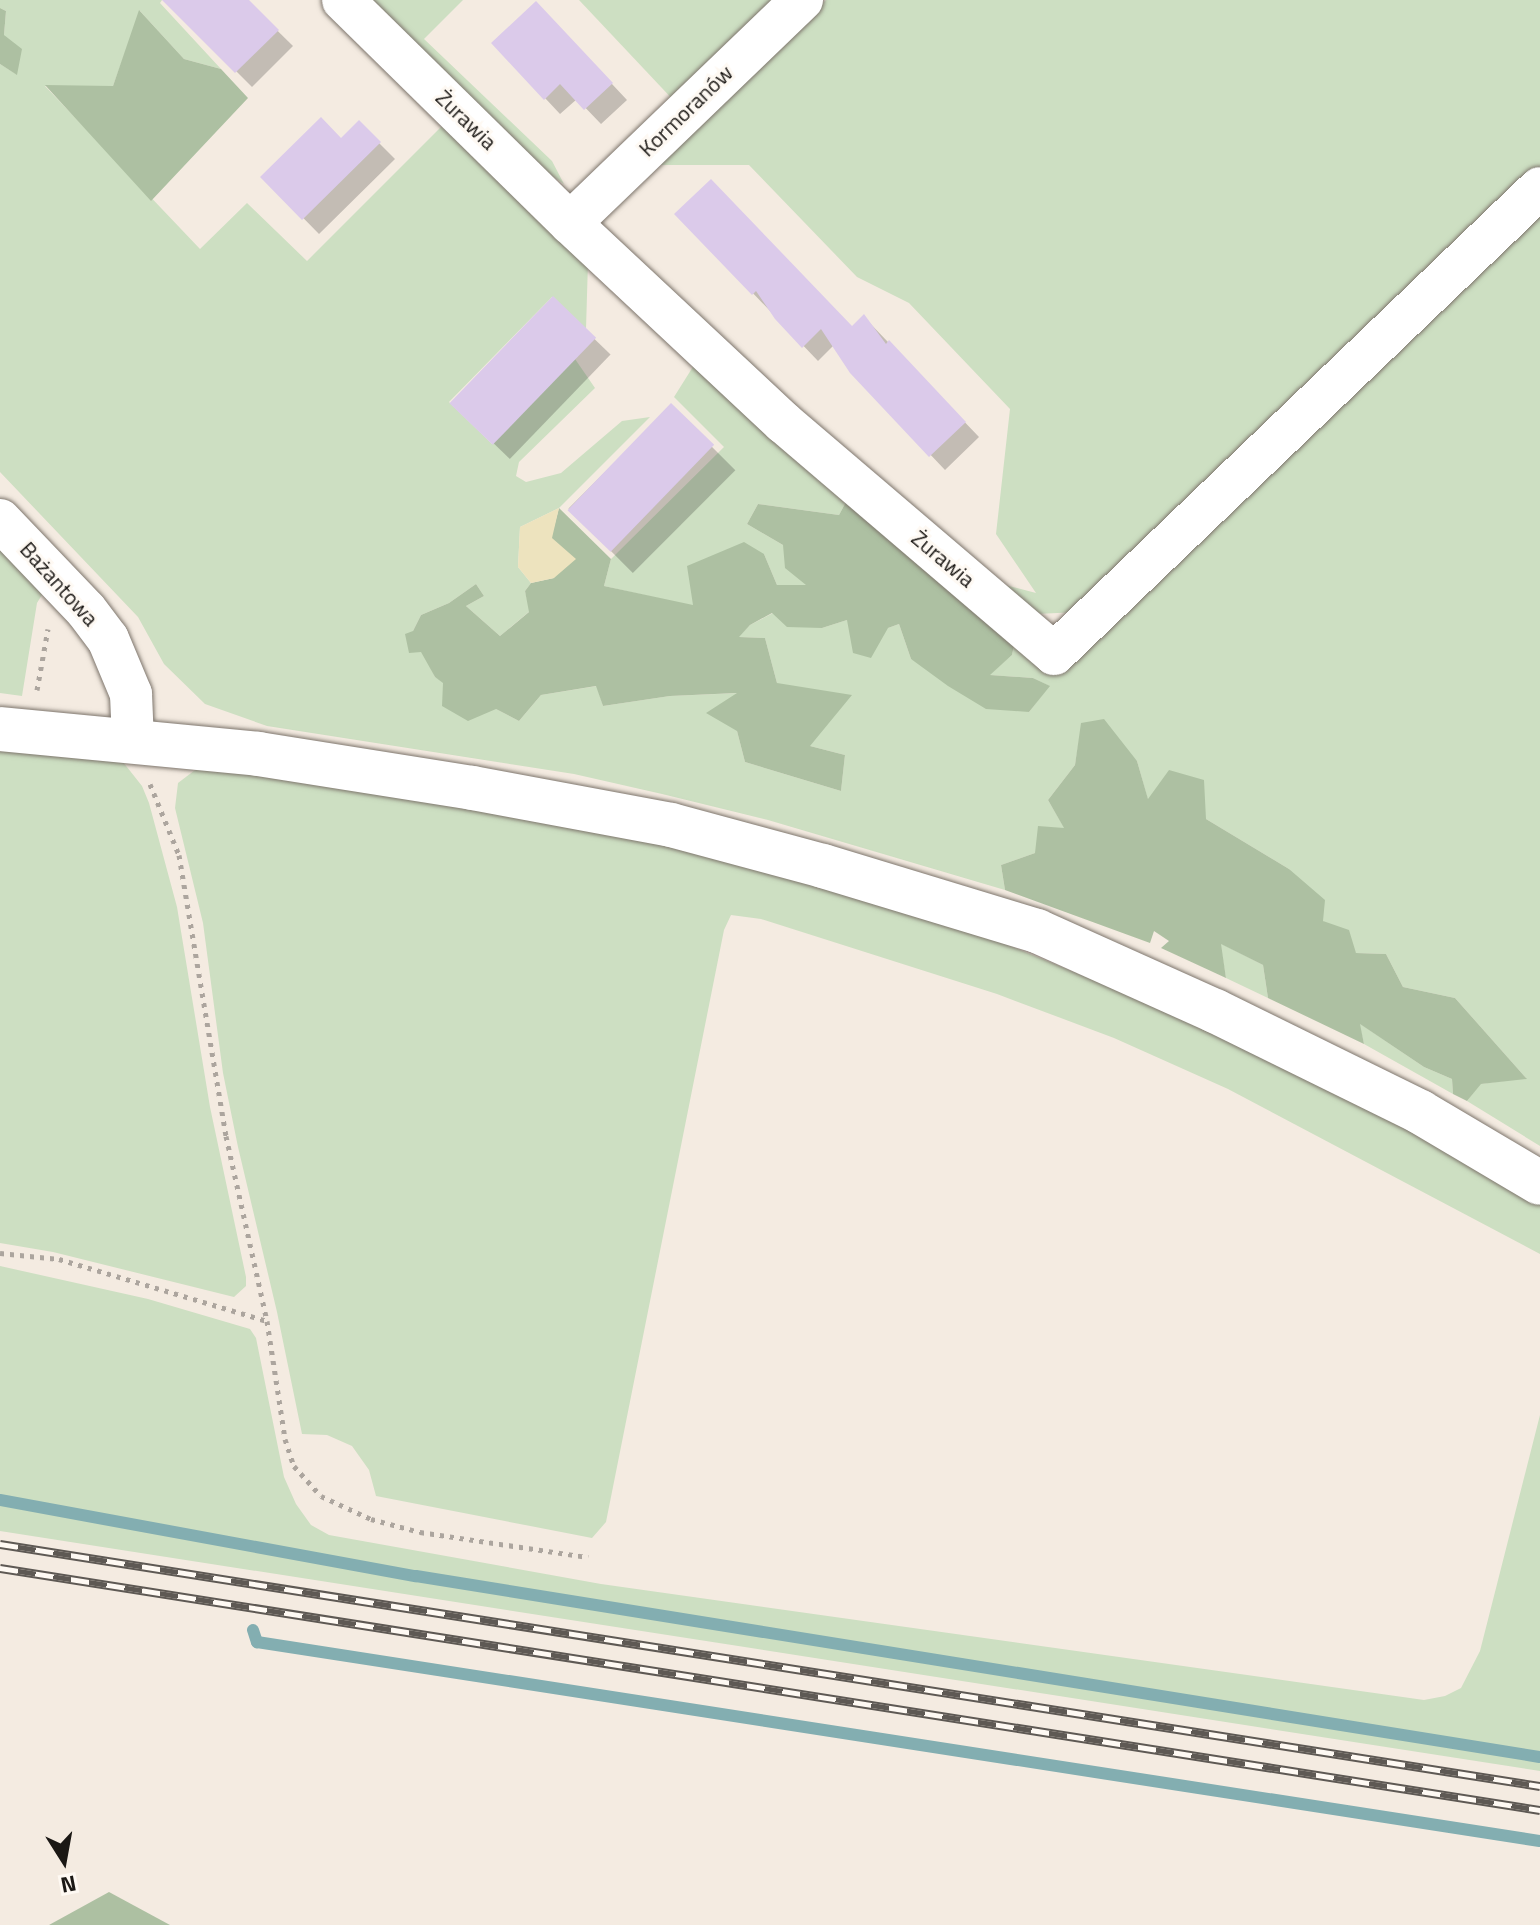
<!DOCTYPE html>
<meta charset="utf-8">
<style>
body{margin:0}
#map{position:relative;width:1540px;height:1925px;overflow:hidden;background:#f4ebe1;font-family:"Titillium Web",sans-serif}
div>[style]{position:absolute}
.green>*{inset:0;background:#cddfc2}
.forest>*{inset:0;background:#adc0a2}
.sand>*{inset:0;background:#ede3be}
.shadow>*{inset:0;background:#0003;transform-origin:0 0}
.stream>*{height:12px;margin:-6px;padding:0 6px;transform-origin:6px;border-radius:6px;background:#83aeb1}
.building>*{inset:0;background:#dbcaea;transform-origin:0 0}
.path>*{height:5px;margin-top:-2.5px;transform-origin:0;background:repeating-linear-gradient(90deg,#aca59e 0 4px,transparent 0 10px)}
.roads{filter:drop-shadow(0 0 2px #7d756c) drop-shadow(0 0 2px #7d756c)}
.minor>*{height:42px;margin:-21px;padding:0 21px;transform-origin:21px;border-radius:21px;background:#fff}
.major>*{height:44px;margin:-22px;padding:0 22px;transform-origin:22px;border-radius:22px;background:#fff}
.rail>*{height:9px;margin-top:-4.5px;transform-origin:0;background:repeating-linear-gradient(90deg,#fef9f3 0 18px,#5e5954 0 36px);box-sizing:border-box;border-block:2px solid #5e5954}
span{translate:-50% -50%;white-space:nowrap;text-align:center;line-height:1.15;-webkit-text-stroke:6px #fef9f3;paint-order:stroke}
.street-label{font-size:22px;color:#1b1815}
.north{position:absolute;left:24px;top:1821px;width:80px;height:80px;-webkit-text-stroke:6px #fef9f3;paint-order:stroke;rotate:169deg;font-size:22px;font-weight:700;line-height:32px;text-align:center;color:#1b1815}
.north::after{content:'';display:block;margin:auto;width:28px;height:36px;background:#1b1815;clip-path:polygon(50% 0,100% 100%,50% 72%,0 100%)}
</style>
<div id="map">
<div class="green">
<i style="clip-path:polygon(0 0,162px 0,160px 3px,221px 69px,184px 59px,140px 11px,113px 86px,45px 86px,200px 249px,247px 203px,307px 261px,445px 123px,588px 262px,586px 329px,552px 297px,449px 402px,492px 444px,575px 359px,595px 388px,519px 462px,516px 476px,526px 482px,561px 473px,622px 421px,650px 417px,559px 508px,520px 527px,518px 567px,531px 583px,525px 591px,530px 611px,500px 636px,466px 606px,484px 596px,476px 584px,449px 603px,421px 615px,413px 631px,435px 677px,519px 721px,541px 695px,597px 686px,603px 706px,670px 696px,740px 693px,737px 731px,745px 762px,841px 791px,845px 755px,810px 746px,777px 683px,765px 638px,738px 637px,750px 625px,773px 613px,822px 628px,847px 620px,888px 628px,899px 624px,911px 659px,1029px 712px,1049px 686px,1033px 678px,989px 675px,1012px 655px,1015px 640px,1060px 675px,1540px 209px,1540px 1146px,1467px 1101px,1480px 1084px,1526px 1078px,1455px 998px,1403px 987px,1386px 954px,1356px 953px,1323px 921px,1289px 869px,1206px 819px,1148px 800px,1137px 761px,1082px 723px,1075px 765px,1048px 800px,1065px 829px,1035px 853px,1001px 865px,1005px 890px,768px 820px,662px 794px,574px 774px,267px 726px,205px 704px,164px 664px,138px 617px,0 472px,0 64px,16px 74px,4px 35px,6px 11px,0 8px)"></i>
<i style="clip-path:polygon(370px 0,463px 0,424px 39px,552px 161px,564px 184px,533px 163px)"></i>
<i style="clip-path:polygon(579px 0,784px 0,677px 104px)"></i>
<i style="clip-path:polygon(826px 0,1540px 0,1540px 168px,1527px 176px,1079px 612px,1036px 614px,1001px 584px,1036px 593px,996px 534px,1010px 409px,909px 303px,857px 277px,749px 165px,656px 165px)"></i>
<i style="clip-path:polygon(696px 362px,846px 502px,839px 515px,758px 504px,747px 524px,783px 545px,808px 585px,777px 585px,764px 554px,693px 606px,604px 586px,611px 559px,724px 447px,674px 397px)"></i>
<i style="clip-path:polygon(0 549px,43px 593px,37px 603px,22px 696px,0 693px)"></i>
<i style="clip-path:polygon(0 742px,123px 762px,142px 786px,149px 803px,177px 907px,210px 1107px,246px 1277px,246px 1286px,234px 1297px,53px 1252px,0 1243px)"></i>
<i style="clip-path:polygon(199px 767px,561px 819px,776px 871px,986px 936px,1259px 1048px,1540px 1204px,1540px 1254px,1228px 1089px,1114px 1038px,997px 994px,761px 919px,731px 915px,724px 930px,606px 1522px,592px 1538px,376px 1496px,369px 1470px,352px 1446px,327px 1435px,302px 1434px,277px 1312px,238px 1147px,223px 1073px,203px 923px,175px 808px,178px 783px)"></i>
<i style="clip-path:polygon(1220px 943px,1263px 965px,1268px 998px,1226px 978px)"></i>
<i style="clip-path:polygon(1359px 1023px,1424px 1067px,1452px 1079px,1453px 1094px,1364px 1044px)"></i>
<i style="clip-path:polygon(0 1266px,148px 1299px,250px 1329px,256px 1338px,284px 1477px,296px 1504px,311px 1525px,329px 1535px,601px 1584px,1424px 1700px,1445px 1696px,1461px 1688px,1480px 1651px,1540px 1415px,1540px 1771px,0 1531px)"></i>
</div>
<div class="forest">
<i style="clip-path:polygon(0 8px,6px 11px,4px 35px,22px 49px,17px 75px,0 64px)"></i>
<i style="clip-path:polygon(139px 10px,184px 59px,221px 69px,248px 98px,151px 201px,45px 85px,113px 86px)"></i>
<i style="clip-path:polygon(846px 502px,1015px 640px,1012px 655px,990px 675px,1033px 678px,1050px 686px,1029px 712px,986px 709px,948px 686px,911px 659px,899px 624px,888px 628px,871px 658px,853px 653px,847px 620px,822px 628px,787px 627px,772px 613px,750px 625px,739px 637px,765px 638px,777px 683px,852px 695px,810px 746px,845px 755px,841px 791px,745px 762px,737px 731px,706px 713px,737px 693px,670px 696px,603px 706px,596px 686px,541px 695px,519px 721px,496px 709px,468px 721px,442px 706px,443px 683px,435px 677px,421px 652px,409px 653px,405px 634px,413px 631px,421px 615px,449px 603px,476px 584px,484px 596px,466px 606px,500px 636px,529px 612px,525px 591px,531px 583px,554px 578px,551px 538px,559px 508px,611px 559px,604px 586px,693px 605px,687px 566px,744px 542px,764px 554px,777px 585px,806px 585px,785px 568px,783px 545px,747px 524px,758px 504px,839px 515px)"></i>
<i style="clip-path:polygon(1104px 719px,1137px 761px,1148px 799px,1169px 770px,1204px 780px,1206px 819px,1289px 869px,1325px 900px,1323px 921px,1349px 930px,1356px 953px,1386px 954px,1403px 987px,1455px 998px,1527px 1079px,1481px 1084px,1467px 1101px,1453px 1094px,1452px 1079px,1424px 1067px,1360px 1024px,1364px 1044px,1268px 998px,1263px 965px,1221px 944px,1226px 978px,1161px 948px,1169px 941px,1154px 931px,1150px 943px,1005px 890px,1001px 865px,1035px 853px,1038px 826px,1064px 828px,1048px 800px,1075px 765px,1081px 723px)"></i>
<i style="clip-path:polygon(109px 1892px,170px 1925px,49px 1925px)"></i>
</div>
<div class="sand">
<i style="clip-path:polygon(559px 508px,552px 538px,576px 559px,554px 578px,531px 583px,518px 567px,520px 527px)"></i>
</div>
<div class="shadow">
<i style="clip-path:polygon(185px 0,246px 0,293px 46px,252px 87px,175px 10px)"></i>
<i style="clip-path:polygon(551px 19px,627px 100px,601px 124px,577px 99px,560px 114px,545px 98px)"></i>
<i style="clip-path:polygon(359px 123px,395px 159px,319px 234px,263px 177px,341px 141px)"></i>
<i style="clip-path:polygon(677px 214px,852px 329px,864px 317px,979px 437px,945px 470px,852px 372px,834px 345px,818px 361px)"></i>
<i style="left:553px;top:299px;width:80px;height:145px;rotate:44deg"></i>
<i style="left:671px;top:406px;width:91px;height:145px;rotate:45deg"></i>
</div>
<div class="stream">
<i style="left:0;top:1500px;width:423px;rotate:10.4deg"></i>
<i style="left:416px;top:1576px;width:1138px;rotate:9.15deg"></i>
<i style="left:253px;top:1630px;width:13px;rotate:72deg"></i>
<i style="left:257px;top:1642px;width:1298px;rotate:8.82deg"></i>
</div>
<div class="building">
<i style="clip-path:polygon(162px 0,249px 0,279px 30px,235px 73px)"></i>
<i style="clip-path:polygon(536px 1px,613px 83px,584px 110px,560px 84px,544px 100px,491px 43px)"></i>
<i style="clip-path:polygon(321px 117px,341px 138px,359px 120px,381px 142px,302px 220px,260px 177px)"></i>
<i style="clip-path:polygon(711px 179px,852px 326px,864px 314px,886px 344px,889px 340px,966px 422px,929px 457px,850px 373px,821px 329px,802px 348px,775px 319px,756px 291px,752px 295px,674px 214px)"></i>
<i style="left:553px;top:296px;width:60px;height:149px;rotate:44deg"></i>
<i style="left:671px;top:403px;width:60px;height:149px;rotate:44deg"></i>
</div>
<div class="path">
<i style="left:37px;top:690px;width:62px;rotate:-79.8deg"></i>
<i style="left:150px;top:784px;width:77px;rotate:67.8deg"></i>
<i style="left:179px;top:855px;width:285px;rotate:80.5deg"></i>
<i style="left:226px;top:1136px;width:189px;rotate:77.5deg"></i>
<i style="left:267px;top:1321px;width:119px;rotate:81.3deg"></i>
<i style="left:285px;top:1439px;width:28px;rotate:72deg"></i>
<i style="left:294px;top:1466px;width:40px;rotate:48deg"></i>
<i style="left:321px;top:1496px;width:55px;rotate:24.7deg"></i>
<i style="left:371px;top:1519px;width:51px;rotate:14.9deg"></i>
<i style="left:420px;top:1532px;width:170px;rotate:8.5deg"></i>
<i style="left:0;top:1253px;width:59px;rotate:5.8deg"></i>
<i style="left:59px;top:1259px;width:217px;rotate:16.6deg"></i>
</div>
<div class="roads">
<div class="minor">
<i style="left:343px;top:0;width:318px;rotate:44.5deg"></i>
<i style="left:570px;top:223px;width:293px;rotate:43.1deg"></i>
<i style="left:784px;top:423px;width:355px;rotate:40.5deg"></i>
<i style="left:1054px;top:654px;width:673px;rotate:-43.8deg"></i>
<i style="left:570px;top:223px;width:322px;rotate:-43.9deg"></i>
<i style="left:0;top:520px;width:124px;rotate:46.3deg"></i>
<i style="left:86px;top:610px;width:36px;rotate:53deg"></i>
<i style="left:108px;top:639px;width:60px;rotate:67.3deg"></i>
<i style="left:131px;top:694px;width:48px;rotate:87.6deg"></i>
</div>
<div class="major">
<i style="left:0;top:729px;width:259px;rotate:5.5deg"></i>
<i style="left:258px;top:754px;width:217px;rotate:9deg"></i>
<i style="left:472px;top:788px;width:202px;rotate:10.5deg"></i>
<i style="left:671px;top:825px;width:157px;rotate:15.1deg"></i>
<i style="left:823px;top:866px;width:224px;rotate:16.9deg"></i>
<i style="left:1037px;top:931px;width:195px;rotate:24.2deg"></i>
<i style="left:1215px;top:1011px;width:229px;rotate:26.2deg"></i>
<i style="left:1420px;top:1112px;width:139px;rotate:30.6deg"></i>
</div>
</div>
<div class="rail">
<i style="left:0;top:1544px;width:1559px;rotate:8.93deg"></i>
<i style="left:0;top:1568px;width:1559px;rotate:8.93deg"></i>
</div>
<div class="street-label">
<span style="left:686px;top:111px;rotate:-44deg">Kormoranów</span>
<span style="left:466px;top:120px;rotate:44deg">Żurawia</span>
<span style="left:943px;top:559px;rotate:40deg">Żurawia</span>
<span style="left:59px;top:584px;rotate:48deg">Bażantowa</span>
</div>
<div class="north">N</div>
</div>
